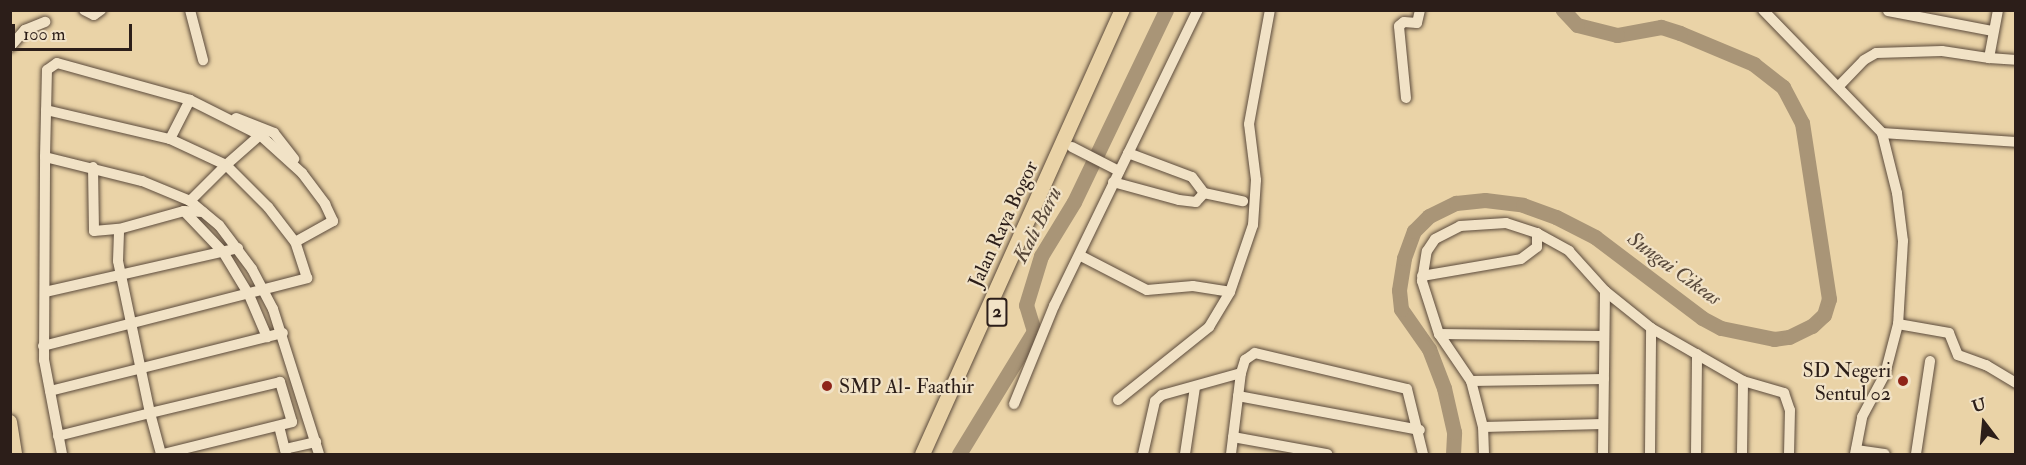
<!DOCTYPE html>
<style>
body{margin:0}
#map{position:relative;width:2026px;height:465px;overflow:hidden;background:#ead3a7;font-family:"IM FELL Double Pica",serif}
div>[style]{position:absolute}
.river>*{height:15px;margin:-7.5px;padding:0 7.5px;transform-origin:7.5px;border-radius:7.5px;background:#a99577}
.roads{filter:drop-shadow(0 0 2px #5c4b3c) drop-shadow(0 0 2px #5c4b3c)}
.minor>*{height:10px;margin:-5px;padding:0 5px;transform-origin:5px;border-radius:5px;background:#f1e2c6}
.major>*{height:14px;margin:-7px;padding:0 7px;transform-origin:7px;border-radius:7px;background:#ead3a7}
.highway>*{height:15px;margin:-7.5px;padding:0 7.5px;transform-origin:7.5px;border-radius:7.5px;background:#ead3a7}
.dots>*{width:16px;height:16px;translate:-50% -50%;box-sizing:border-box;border:3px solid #f1e2c6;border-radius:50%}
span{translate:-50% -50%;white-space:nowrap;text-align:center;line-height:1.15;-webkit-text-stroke:4.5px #f1e2c6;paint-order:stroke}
.shield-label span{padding:2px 4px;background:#f1e2c6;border:2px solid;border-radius:4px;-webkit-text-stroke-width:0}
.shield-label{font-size:18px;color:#2c1e19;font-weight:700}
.street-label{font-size:20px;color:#2c1e19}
.poi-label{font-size:20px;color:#2c1e19}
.right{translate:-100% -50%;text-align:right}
.left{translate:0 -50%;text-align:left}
.water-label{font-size:21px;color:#58483a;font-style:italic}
.frame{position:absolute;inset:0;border:12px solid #2c1e19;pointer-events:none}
.north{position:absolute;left:1954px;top:393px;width:60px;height:60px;-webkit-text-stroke:4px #f1e2c6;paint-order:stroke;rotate:344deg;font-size:16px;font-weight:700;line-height:24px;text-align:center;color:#2c1e19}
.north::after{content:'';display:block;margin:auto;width:21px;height:27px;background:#2c1e19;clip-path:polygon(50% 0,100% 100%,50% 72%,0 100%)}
.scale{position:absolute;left:12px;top:24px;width:120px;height:27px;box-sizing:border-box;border:3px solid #2c1e19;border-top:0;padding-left:8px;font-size:18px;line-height:21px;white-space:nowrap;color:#2c1e19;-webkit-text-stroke:4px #f1e2c6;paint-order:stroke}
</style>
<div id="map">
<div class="river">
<i style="left:959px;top:454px;width:144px;rotate:-58.6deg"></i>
<i style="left:1034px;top:331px;width:27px;rotate:-107deg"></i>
<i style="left:1026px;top:305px;width:51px;rotate:-73deg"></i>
<i style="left:1041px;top:256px;width:63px;rotate:-58.6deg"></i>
<i style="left:1074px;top:202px;width:213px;rotate:-64.4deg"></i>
<i style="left:1453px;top:454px;width:22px;rotate:-87deg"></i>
<i style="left:1454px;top:432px;width:45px;rotate:-102.8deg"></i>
<i style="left:1444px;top:388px;width:42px;rotate:-111deg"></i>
<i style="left:1429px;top:349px;width:49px;rotate:-125deg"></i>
<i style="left:1401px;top:309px;width:19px;rotate:-96deg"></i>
<i style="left:1399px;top:290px;width:32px;rotate:-81deg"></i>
<i style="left:1404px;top:258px;width:29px;rotate:-70deg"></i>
<i style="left:1414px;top:231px;width:21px;rotate:-45deg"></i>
<i style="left:1429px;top:216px;width:30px;rotate:-26deg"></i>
<i style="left:1456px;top:203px;width:29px;rotate:-6deg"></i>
<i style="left:1485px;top:200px;width:38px;rotate:7deg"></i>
<i style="left:1523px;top:205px;width:35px;rotate:20deg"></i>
<i style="left:1556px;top:217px;width:44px;rotate:27.1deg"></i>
<i style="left:1595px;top:237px;width:134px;rotate:37.1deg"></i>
<i style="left:1702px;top:318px;width:21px;rotate:28deg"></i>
<i style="left:1721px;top:328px;width:54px;rotate:11.7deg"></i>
<i style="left:1774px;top:339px;width:15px;rotate:-8deg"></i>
<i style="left:1789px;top:337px;width:25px;rotate:-26deg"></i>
<i style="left:1812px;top:326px;width:16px;rotate:-43deg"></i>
<i style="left:1824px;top:315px;width:17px;rotate:-73deg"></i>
<i style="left:1829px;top:299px;width:178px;rotate:-98.7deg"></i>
<i style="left:1802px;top:123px;width:41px;rotate:-117.8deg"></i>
<i style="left:1783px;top:87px;width:37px;rotate:-142deg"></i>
<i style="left:1754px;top:64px;width:80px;rotate:-157.3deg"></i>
<i style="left:1680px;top:33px;width:20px;rotate:-162deg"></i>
<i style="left:1661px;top:27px;width:45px;rotate:169.7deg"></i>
<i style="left:1617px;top:35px;width:41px;rotate:-166deg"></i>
<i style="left:1577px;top:25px;width:21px;rotate:-133deg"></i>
</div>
<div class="roads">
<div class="minor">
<i style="left:84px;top:10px;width:11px;rotate:27deg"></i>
<i style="left:94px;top:15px;width:9px;rotate:-36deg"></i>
<i style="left:190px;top:10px;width:52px;rotate:75.4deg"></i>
<i style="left:1763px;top:10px;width:171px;rotate:45.9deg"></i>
<i style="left:1882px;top:133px;width:62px;rotate:76deg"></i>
<i style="left:1897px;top:193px;width:48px;rotate:82.9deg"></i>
<i style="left:1903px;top:241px;width:83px;rotate:93.4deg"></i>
<i style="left:1998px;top:10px;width:49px;rotate:100.6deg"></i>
<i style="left:1989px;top:58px;width:27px;rotate:4deg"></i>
<i style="left:1888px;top:11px;width:107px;rotate:10.8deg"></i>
<i style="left:10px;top:47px;width:23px;rotate:-49deg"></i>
<i style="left:25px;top:30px;width:22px;rotate:-22deg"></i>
<i style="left:1838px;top:87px;width:37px;rotate:-46deg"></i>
<i style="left:1864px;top:60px;width:14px;rotate:-30deg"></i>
<i style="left:1876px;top:53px;width:66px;rotate:-1.7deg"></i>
<i style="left:1942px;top:51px;width:48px;rotate:8.5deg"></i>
<i style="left:1406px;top:98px;width:72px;rotate:-95.6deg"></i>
<i style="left:1399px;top:26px;width:6px;rotate:-39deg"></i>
<i style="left:1404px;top:22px;width:13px;rotate:4deg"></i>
<i style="left:1417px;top:23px;width:13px;rotate:-77deg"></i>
<i style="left:46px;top:110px;width:127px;rotate:13.2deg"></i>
<i style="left:170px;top:139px;width:62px;rotate:24.9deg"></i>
<i style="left:226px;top:165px;width:45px;rotate:-41.4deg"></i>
<i style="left:260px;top:135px;width:57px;rotate:42.1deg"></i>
<i style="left:302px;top:173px;width:39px;rotate:53deg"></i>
<i style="left:325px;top:204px;width:19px;rotate:65deg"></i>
<i style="left:333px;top:221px;width:43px;rotate:151.1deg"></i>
<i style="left:236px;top:118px;width:41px;rotate:21.5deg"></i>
<i style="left:274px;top:133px;width:33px;rotate:52deg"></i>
<i style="left:1882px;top:133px;width:134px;rotate:3.8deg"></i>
<i style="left:170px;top:139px;width:44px;rotate:-62.9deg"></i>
<i style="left:1072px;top:147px;width:53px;rotate:27.1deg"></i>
<i style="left:1128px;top:153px;width:68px;rotate:20.6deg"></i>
<i style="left:1192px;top:177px;width:20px;rotate:53deg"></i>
<i style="left:1204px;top:193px;width:40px;rotate:12deg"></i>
<i style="left:45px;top:157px;width:87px;rotate:-88.7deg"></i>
<i style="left:47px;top:70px;width:12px;rotate:-35deg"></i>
<i style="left:57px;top:63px;width:138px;rotate:15.5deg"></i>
<i style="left:190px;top:100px;width:78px;rotate:26.6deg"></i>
<i style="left:93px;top:167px;width:64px;rotate:89.1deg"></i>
<i style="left:94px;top:231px;width:25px;rotate:-5deg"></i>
<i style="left:1113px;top:182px;width:68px;rotate:15.3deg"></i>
<i style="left:1179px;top:200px;width:17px;rotate:7deg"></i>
<i style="left:1196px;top:202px;width:12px;rotate:-48deg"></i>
<i style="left:184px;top:211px;width:57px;rotate:46.4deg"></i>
<i style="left:223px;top:252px;width:50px;rotate:58.8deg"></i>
<i style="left:249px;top:295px;width:46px;rotate:66.8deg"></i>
<i style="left:1081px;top:256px;width:74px;rotate:27.3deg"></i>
<i style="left:1147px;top:290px;width:46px;rotate:-5deg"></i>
<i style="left:1193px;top:286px;width:37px;rotate:9deg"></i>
<i style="left:1422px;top:276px;width:100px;rotate:-9.7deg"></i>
<i style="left:1521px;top:259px;width:20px;rotate:-37deg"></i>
<i style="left:1537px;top:247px;width:14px;rotate:-90deg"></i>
<i style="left:45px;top:292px;width:198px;rotate:-12.8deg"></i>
<i style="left:1439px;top:334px;width:165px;rotate:0.7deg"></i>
<i style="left:43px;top:346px;width:273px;rotate:-14.4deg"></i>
<i style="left:307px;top:278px;width:38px;rotate:-108deg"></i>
<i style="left:295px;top:242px;width:44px;rotate:-127.6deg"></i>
<i style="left:268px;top:207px;width:59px;rotate:-135deg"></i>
<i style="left:226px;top:165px;width:51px;rotate:135deg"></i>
<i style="left:1471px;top:381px;width:133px;rotate:-0.9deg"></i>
<i style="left:50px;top:391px;width:240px;rotate:-14deg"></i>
<i style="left:1238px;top:396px;width:185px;rotate:10.6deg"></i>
<i style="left:1118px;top:400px;width:117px;rotate:-38.7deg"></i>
<i style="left:1209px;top:327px;width:41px;rotate:-59deg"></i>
<i style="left:1230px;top:292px;width:71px;rotate:-71.1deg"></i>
<i style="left:1253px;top:225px;width:45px;rotate:-86.2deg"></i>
<i style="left:1256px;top:180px;width:56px;rotate:-97.1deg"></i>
<i style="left:1249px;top:124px;width:116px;rotate:-79.6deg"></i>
<i style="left:1014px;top:404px;width:106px;rotate:-67.8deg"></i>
<i style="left:1054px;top:306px;width:329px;rotate:-64.1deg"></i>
<i style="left:279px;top:426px;width:29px;rotate:76deg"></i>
<i style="left:1483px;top:427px;width:120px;rotate:-1.4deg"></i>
<i style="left:58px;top:436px;width:95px;rotate:-14deg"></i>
<i style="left:150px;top:413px;width:42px;rotate:75deg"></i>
<i style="left:1233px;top:437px;width:96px;rotate:10.3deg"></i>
<i style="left:285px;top:449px;width:32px;rotate:-13deg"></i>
<i style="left:1856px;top:450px;width:29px;rotate:8deg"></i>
<i style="left:62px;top:454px;width:96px;rotate:-100.8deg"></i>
<i style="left:44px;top:360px;width:203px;rotate:-89.7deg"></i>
<i style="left:45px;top:157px;width:100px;rotate:13.9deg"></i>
<i style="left:142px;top:181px;width:52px;rotate:22.6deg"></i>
<i style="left:190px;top:201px;width:38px;rotate:40deg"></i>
<i style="left:219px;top:225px;width:55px;rotate:53.1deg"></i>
<i style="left:252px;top:269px;width:45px;rotate:62.3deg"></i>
<i style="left:273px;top:309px;width:152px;rotate:72.4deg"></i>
<i style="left:163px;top:454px;width:133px;rotate:-13.9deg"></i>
<i style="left:292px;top:422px;width:42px;rotate:-106.7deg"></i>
<i style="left:280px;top:382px;width:134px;rotate:166.6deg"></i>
<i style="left:150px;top:413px;width:155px;rotate:-101.9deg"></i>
<i style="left:118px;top:261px;width:32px;rotate:-88deg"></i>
<i style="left:119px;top:229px;width:67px;rotate:-15.5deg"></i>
<i style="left:184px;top:211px;width:19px;rotate:3deg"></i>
<i style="left:1143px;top:454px;width:54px;rotate:-77.2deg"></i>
<i style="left:1155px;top:401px;width:9px;rotate:-41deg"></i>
<i style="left:1162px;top:395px;width:82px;rotate:-15.6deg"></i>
<i style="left:1241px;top:373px;width:14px;rotate:-73deg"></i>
<i style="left:1245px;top:360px;width:12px;rotate:-35deg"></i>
<i style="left:1255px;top:353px;width:156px;rotate:13.3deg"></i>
<i style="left:1407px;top:389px;width:67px;rotate:76.2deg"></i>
<i style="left:1185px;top:454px;width:68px;rotate:-81.5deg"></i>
<i style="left:1231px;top:454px;width:82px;rotate:-83deg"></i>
<i style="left:1484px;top:454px;width:27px;rotate:-92deg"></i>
<i style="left:1483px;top:427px;width:48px;rotate:-104.6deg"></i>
<i style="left:1471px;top:381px;width:57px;rotate:-124.2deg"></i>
<i style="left:1439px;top:334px;width:56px;rotate:-107.8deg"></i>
<i style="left:1422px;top:281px;width:30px;rotate:-81deg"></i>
<i style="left:1427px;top:251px;width:14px;rotate:-56deg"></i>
<i style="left:1435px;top:239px;width:28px;rotate:-27deg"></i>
<i style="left:1460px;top:226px;width:46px;rotate:-3.7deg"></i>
<i style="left:1506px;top:223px;width:33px;rotate:18deg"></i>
<i style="left:1537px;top:233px;width:37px;rotate:29deg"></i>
<i style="left:1569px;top:251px;width:54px;rotate:48deg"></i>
<i style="left:1605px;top:291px;width:59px;rotate:38.8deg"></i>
<i style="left:1651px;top:328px;width:106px;rotate:29.9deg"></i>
<i style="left:1743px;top:381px;width:43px;rotate:16.3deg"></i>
<i style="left:1784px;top:393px;width:18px;rotate:71deg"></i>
<i style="left:1790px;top:410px;width:44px;rotate:91.3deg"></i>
<i style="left:1603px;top:454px;width:163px;rotate:-89.3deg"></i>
<i style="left:1650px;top:454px;width:126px;rotate:-89.5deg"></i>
<i style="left:1696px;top:454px;width:100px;rotate:-89.4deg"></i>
<i style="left:1742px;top:454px;width:73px;rotate:-89.2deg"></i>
<i style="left:1855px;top:454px;width:38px;rotate:-79deg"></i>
<i style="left:1862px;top:417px;width:49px;rotate:-61.9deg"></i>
<i style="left:1885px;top:374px;width:52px;rotate:-75.4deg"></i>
<i style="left:1898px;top:324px;width:52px;rotate:10deg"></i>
<i style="left:1949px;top:333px;width:24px;rotate:68deg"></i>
<i style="left:1958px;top:355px;width:30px;rotate:20deg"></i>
<i style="left:1986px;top:365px;width:35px;rotate:31deg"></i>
<i style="left:1916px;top:454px;width:94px;rotate:-81.4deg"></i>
</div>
<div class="major">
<i style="left:10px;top:422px;width:32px;rotate:81deg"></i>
</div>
<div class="highway">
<i style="left:922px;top:454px;width:487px;rotate:-65.8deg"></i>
</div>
</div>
<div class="dots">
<i style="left:1903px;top:381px;background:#8f2418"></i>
<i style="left:827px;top:386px;background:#8f2418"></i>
</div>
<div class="shield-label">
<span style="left:997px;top:312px">2</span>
</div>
<div class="street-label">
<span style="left:1003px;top:224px;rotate:-65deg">Jalan Raya Bogor</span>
</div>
<div class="poi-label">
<span class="right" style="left:1891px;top:382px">SD Negeri<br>Sentul 02</span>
<span class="left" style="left:839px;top:386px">SMP Al- Faathir</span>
</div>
<div class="water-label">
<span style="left:1038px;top:225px;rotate:-63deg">Kali Baru</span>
<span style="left:1674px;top:269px;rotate:36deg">Sungai Cikeas</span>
</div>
<div class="frame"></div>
<div class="north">U</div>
<div class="scale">100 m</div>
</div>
